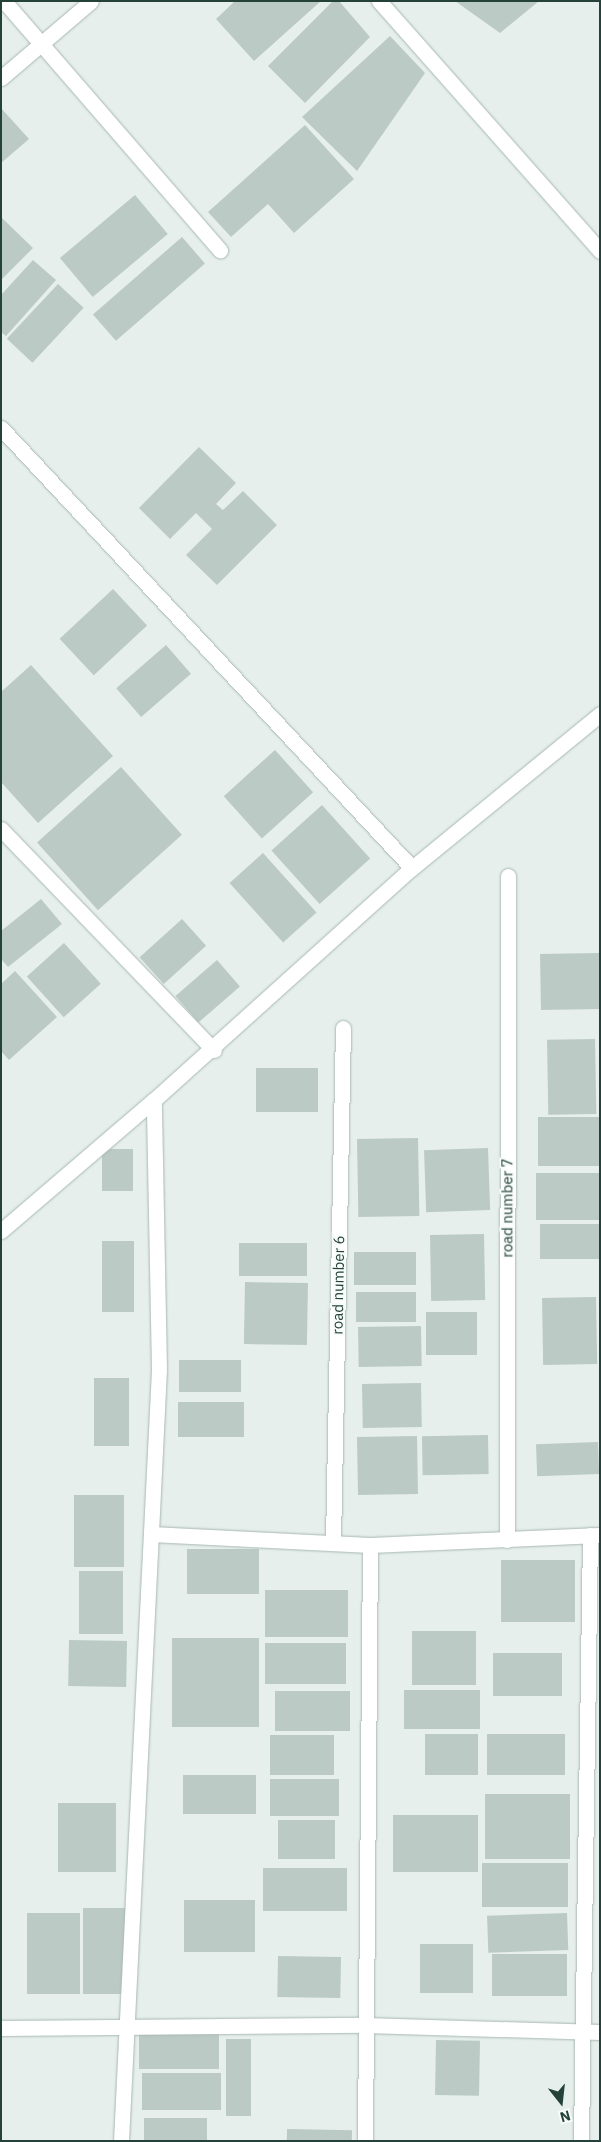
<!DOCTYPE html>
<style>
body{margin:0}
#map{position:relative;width:601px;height:2142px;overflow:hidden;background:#e6efeb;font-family:"IBM Plex Sans",sans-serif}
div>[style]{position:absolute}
.building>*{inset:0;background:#bbcac4;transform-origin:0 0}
.roads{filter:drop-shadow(0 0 1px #a8b8b2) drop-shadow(0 0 1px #a8b8b2)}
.street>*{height:15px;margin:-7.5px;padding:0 7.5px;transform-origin:7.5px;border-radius:7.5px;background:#fff}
span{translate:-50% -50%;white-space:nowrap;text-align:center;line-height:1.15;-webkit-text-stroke:4px #f7fbf9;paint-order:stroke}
.street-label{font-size:15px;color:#24423a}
.frame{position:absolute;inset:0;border:2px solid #24423a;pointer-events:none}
.north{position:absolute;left:536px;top:2077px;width:50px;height:50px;-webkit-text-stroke:4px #f7fbf9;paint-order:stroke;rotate:164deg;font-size:14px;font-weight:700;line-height:20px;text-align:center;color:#24423a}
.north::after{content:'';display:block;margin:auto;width:18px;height:22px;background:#24423a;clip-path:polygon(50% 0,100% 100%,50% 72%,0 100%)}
</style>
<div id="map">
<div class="building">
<i style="clip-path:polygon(235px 1px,321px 1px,254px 61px,216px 19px)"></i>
<i style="clip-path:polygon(333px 1px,339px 1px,370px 37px,305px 103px,268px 66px)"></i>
<i style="clip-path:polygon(455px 1px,539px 1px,500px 33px)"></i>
<i style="clip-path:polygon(390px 36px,425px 73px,357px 171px,302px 117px)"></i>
<i style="clip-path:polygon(1px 108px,29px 139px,1px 163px)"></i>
<i style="clip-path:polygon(305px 125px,354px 179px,294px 233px,268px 204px,231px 237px,208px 212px)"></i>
<i style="left:135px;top:195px;width:51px;height:98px;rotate:50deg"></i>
<i style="clip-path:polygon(1px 217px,33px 248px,1px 280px)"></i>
<i style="left:182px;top:237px;width:35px;height:118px;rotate:49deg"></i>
<i style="clip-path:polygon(33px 260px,56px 280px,6px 336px,1px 332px,1px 295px)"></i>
<i style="left:58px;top:284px;width:35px;height:75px;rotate:43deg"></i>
<i style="clip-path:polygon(199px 447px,236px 483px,216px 504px,223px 510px,243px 491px,277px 525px,217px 585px,186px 555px,212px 529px,196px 513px,170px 539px,139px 508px)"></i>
<i style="left:113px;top:589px;width:50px;height:73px;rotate:47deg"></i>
<i style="left:166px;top:645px;width:38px;height:66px;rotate:49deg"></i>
<i style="clip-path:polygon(31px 665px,113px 756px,38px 823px,1px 782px,1px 692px)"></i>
<i style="left:275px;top:750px;width:57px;height:69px;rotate:48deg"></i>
<i style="left:121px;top:767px;width:91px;height:113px;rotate:48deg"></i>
<i style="left:322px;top:805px;width:72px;height:68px;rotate:48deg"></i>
<i style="left:263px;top:853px;width:80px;height:45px;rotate:48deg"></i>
<i style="clip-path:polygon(41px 899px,62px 924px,8px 967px,1px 959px,1px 931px)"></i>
<i style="left:182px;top:919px;width:36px;height:57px;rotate:48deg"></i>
<i style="left:64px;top:943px;width:55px;height:50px;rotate:48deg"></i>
<i style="left:599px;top:953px;width:56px;height:59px;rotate:89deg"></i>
<i style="left:217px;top:960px;width:35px;height:55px;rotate:49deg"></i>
<i style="clip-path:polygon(15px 971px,57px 1017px,9px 1060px,1px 1051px,1px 984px)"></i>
<i style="left:595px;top:1039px;width:75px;height:48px;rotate:89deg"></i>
<i style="left:256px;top:1068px;width:62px;height:44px"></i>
<i style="left:600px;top:1117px;width:49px;height:62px;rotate:90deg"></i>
<i style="left:418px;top:1138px;width:78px;height:61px;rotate:89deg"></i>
<i style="left:488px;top:1148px;width:62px;height:64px;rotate:88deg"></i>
<i style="left:102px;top:1149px;width:31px;height:42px"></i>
<i style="left:536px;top:1173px;width:63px;height:47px"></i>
<i style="left:600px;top:1224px;width:35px;height:60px;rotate:90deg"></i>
<i style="left:484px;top:1234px;width:66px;height:54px;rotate:89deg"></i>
<i style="left:134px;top:1241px;width:71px;height:32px;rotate:90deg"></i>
<i style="left:239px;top:1243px;width:68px;height:33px"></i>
<i style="left:416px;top:1252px;width:33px;height:62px;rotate:90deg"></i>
<i style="left:245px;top:1282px;width:63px;height:62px;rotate:1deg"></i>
<i style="left:416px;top:1292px;width:30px;height:60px;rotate:90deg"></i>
<i style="left:596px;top:1297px;width:67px;height:54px;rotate:89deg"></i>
<i style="left:477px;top:1312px;width:43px;height:51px;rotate:90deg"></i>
<i style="left:421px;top:1326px;width:40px;height:63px;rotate:89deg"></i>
<i style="left:179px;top:1360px;width:62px;height:32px"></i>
<i style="left:94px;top:1378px;width:35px;height:68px"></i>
<i style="left:421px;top:1383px;width:44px;height:59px;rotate:89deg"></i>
<i style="left:178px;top:1402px;width:66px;height:35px"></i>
<i style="left:488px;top:1435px;width:39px;height:66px;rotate:89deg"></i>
<i style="left:417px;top:1436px;width:58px;height:60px;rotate:89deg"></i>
<i style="left:598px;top:1442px;width:32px;height:62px;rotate:88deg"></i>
<i style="left:74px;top:1495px;width:50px;height:72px"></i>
<i style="left:187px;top:1549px;width:72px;height:45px"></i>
<i style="left:501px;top:1560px;width:74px;height:62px"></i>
<i style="left:79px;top:1571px;width:44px;height:63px"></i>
<i style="left:265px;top:1590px;width:83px;height:47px"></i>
<i style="left:412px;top:1631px;width:64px;height:54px"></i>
<i style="left:172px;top:1638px;width:87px;height:89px"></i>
<i style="left:127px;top:1641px;width:46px;height:58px;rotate:91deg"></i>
<i style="left:265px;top:1643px;width:81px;height:41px"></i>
<i style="left:493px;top:1653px;width:69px;height:43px"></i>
<i style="left:404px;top:1690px;width:76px;height:39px"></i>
<i style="left:275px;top:1691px;width:75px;height:40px"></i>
<i style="left:425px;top:1734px;width:53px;height:41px"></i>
<i style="left:487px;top:1734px;width:78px;height:41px"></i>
<i style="left:270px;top:1735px;width:64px;height:40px"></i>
<i style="left:183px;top:1775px;width:73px;height:39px"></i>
<i style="left:270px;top:1779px;width:69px;height:37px"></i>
<i style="left:485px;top:1794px;width:85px;height:65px"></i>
<i style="left:116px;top:1803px;width:69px;height:58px;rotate:90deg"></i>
<i style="left:393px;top:1815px;width:85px;height:57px"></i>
<i style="left:278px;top:1820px;width:57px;height:39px"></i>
<i style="left:482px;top:1863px;width:86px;height:44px"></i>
<i style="left:263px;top:1868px;width:84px;height:43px"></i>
<i style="left:255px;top:1900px;width:52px;height:71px;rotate:90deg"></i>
<i style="left:83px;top:1908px;width:44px;height:86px"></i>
<i style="left:27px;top:1913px;width:53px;height:81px"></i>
<i style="left:567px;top:1913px;width:37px;height:80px;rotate:88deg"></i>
<i style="left:420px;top:1944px;width:53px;height:49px"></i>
<i style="left:492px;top:1954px;width:75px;height:42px"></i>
<i style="left:341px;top:1957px;width:41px;height:63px;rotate:91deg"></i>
<i style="left:139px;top:2032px;width:80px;height:37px"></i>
<i style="left:226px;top:2039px;width:25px;height:77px"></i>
<i style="left:436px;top:2040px;width:44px;height:55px;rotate:1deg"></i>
<i style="left:142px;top:2073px;width:79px;height:37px"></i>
<i style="left:144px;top:2118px;width:63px;height:23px"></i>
<i style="left:287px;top:2129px;width:65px;height:12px;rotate:1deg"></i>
</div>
<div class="roads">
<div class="street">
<i style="left:4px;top:1px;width:330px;rotate:49.1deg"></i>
<i style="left:379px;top:1px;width:334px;rotate:48.5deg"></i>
<i style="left:1px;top:78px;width:118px;rotate:-40.5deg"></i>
<i style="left:1px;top:428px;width:602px;rotate:46.95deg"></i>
<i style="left:1px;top:829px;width:307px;rotate:46.1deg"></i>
<i style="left:1px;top:1231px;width:201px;rotate:-40.6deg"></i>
<i style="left:151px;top:1534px;width:219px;rotate:2.9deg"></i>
<i style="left:370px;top:1545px;width:229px;rotate:-2.5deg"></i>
<i style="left:507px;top:1540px;width:664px;rotate:-89.91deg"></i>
<i style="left:333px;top:1542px;width:514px;rotate:-88.89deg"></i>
<i style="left:1px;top:2028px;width:364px;rotate:-0.5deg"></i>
<i style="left:365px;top:2025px;width:235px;rotate:1.7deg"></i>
<i style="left:121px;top:2141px;width:772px;rotate:-87.18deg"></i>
<i style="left:159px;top:1370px;width:270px;rotate:-91.1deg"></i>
<i style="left:154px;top:1100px;width:347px;rotate:-42deg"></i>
<i style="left:412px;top:868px;width:243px;rotate:-39.3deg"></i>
<i style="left:365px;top:2141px;width:596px;rotate:-89.52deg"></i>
<i style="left:581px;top:2141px;width:606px;rotate:-89.15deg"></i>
</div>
</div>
<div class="street-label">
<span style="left:507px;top:1208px;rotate:-90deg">road number 7</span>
<span style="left:338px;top:1285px;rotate:-89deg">road number 6</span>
</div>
<div class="frame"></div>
<div class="north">N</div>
</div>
